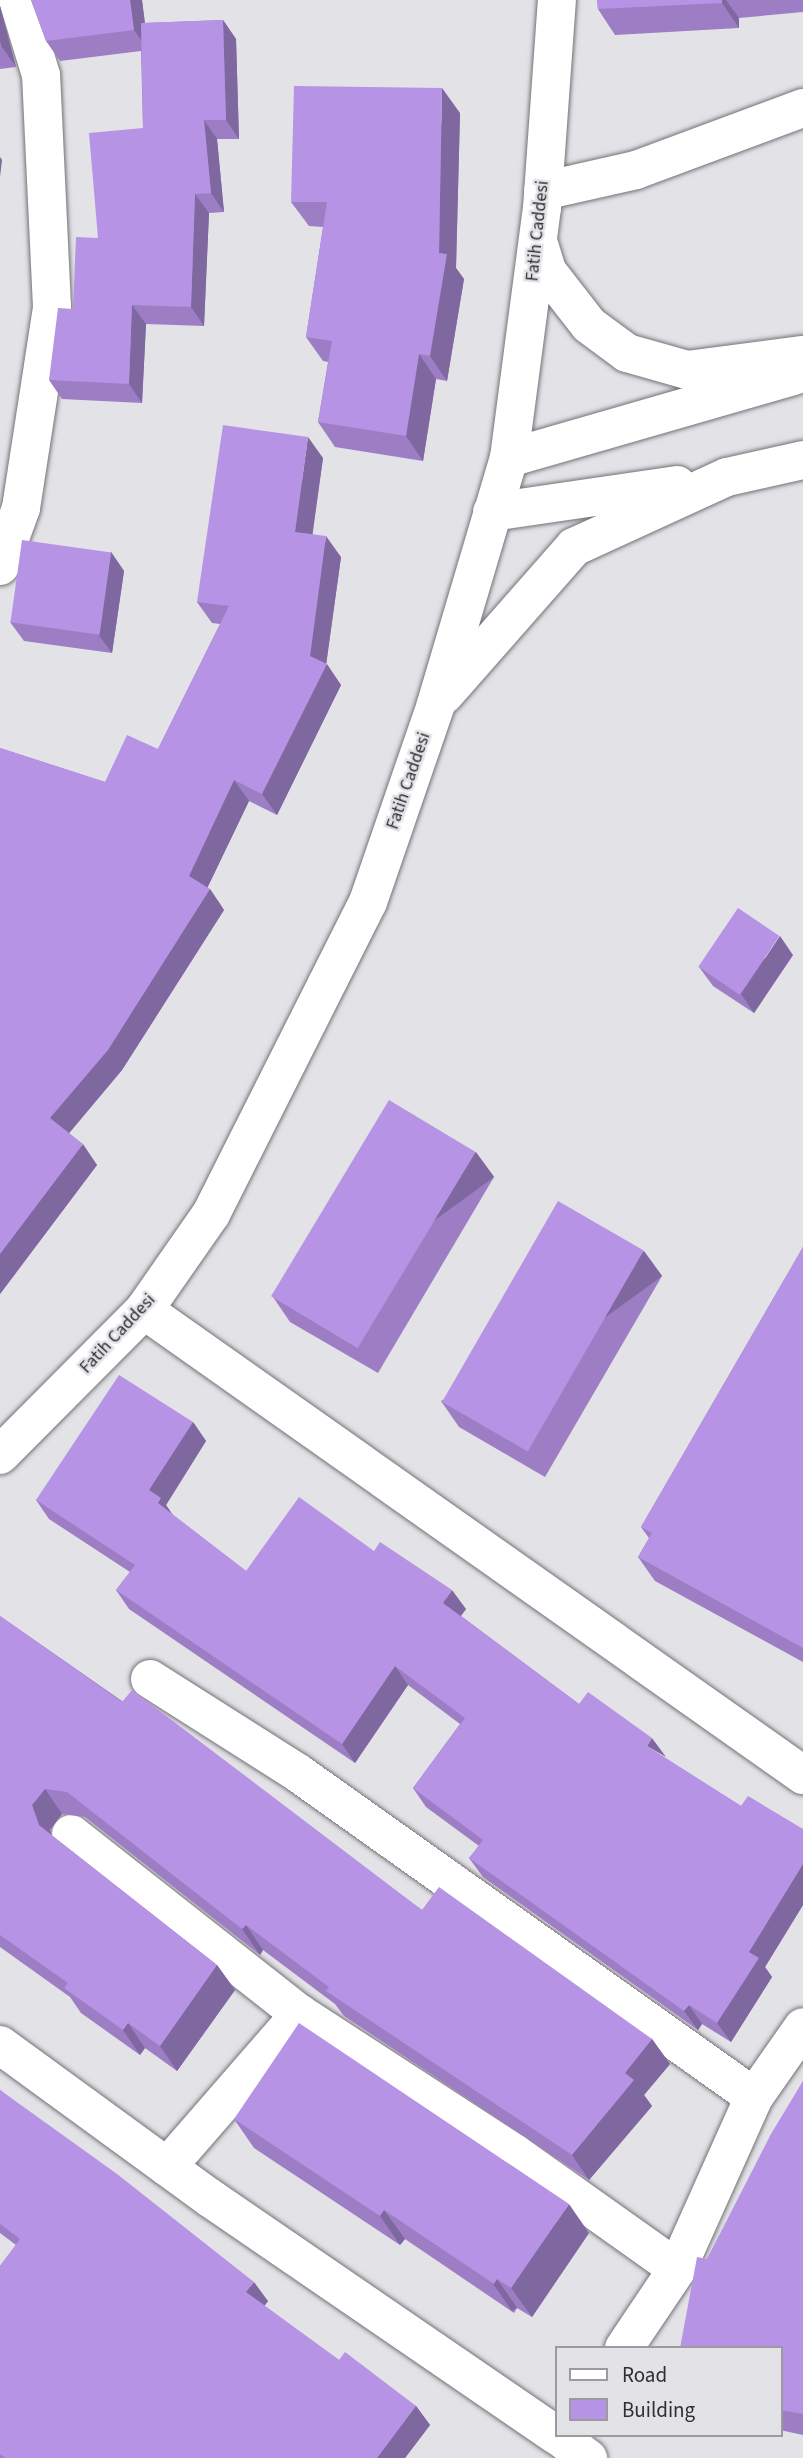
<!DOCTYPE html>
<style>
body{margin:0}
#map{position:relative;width:803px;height:2458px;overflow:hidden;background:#e3e2e7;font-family:"Source Sans 3",sans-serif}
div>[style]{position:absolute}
.roads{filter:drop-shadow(0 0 2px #747277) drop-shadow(0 0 2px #747277)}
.street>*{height:38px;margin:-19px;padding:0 19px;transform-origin:19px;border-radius:19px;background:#fff}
.wall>*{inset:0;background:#9d7ec4}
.shaded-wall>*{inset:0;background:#7f67a0;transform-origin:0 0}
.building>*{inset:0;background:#b693e4;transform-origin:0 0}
span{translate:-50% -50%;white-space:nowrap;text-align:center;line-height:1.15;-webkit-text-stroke:5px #e3e2e7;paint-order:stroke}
.street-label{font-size:18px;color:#2f2e30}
.legend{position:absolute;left:555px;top:2346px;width:228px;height:91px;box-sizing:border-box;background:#e3e2e7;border:2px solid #9b9a9e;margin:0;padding:9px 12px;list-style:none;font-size:21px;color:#2f2e30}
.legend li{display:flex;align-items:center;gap:14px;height:35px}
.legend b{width:35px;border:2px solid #9b9a9e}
</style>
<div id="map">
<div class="roads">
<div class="street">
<i style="left:543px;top:191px;width:95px;rotate:-12.7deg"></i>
<i style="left:636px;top:170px;width:178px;rotate:-20.4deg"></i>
<i style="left:538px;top:241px;width:31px;rotate:73deg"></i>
<i style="left:547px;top:271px;width:68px;rotate:52.1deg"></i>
<i style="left:589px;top:325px;width:47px;rotate:36.4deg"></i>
<i style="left:627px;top:353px;width:62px;rotate:15.8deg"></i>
<i style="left:687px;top:370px;width:117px;rotate:-7.4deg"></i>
<i style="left:509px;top:458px;width:297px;rotate:-16.1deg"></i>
<i style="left:492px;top:512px;width:187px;rotate:-8.3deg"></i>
<i style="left:0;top:566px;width:62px;rotate:-70.1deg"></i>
<i style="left:21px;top:508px;width:203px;rotate:-81.2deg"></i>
<i style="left:52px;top:307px;width:232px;rotate:-92.7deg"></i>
<i style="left:41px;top:75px;width:78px;rotate:-107deg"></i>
<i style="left:444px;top:695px;width:197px;rotate:-48.7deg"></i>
<i style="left:574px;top:547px;width:168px;rotate:-24.6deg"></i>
<i style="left:727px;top:477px;width:78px;rotate:-12.6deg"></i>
<i style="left:144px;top:1310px;width:807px;rotate:35.21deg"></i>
<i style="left:0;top:1455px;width:204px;rotate:-45.2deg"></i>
<i style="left:144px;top:1310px;width:117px;rotate:-55.1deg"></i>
<i style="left:211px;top:1214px;width:349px;rotate:-63.3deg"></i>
<i style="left:368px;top:902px;width:209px;rotate:-71deg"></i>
<i style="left:436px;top:704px;width:257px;rotate:-73.5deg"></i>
<i style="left:509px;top:458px;width:252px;rotate:-82.5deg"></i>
<i style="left:542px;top:208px;width:209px;rotate:-85.9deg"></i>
<i style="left:150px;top:1679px;width:175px;rotate:32.4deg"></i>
<i style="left:298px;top:1773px;width:559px;rotate:35.39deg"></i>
<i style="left:71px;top:1834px;width:291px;rotate:38.2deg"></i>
<i style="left:0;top:2045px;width:260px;rotate:36.1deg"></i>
<i style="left:210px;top:2198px;width:419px;rotate:34.4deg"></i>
<i style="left:167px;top:2167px;width:203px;rotate:-49deg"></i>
<i style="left:300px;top:2014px;width:255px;rotate:33deg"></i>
<i style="left:514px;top:2153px;width:200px;rotate:35.4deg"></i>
<i style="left:624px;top:2348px;width:95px;rotate:-56.1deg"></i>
<i style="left:677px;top:2269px;width:188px;rotate:-65.9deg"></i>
<i style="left:754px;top:2097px;width:85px;rotate:-55deg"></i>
<i style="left:557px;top:2435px;width:39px;rotate:37deg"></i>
</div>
</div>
<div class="wall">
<i style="clip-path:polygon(31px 0,142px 0,145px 23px,223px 20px,236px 39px,239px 139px,217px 139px,224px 212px,209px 213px,204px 326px,146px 324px,142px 403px,62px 399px,49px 380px,98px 238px,143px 128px,141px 51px,60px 61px,46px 41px)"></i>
<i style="clip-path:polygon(597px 0,803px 0,803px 12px,739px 18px,739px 28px,615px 35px,598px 9px)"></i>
<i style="clip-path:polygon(0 6px,16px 67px,0 69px)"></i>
<i style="clip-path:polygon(460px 113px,456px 268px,464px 279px,447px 381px,436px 379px,423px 461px,335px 447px,318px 422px,328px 362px,323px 361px,306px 337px,323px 227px,309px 226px,291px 202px)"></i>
<i style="clip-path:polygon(323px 458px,312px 534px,341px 557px,326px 664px,341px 685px,277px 815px,249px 801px,207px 888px,210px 889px,224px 910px,122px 1070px,69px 1133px,97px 1165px,0 1294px,0 748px,105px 782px,158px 749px,220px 624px,212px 623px,197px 602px)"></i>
<i style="clip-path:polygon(111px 552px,124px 571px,112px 653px,24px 641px,10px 622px)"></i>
<i style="clip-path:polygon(793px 955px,754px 1013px,713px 986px,699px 967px)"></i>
<i style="clip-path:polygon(494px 1177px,378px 1373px,290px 1322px,273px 1297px)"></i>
<i style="clip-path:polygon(803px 1247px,803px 1662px,655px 1581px,638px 1557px,649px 1538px,641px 1527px)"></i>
<i style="clip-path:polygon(662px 1276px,545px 1477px,459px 1427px,441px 1401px)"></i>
<i style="clip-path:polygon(193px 1422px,206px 1441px,166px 1505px,173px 1515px,246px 1571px,374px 1551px,466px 1609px,461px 1616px,579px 1704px,741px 1806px,803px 1829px,803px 1905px,765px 1967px,772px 1977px,731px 2042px,702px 2024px,698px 2030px,483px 1877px,469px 1858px,479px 1846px,426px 1807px,413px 1788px,460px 1724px,408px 1685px,355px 1763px,129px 1609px,116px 1590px,130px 1572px,49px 1519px,36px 1500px)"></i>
<i style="clip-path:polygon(0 1616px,422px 1910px,652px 2039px,670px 2064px,644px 2095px,652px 2106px,589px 2180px,344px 2016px,335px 2004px,263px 1950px,260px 1955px,85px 1817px,62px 1814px,50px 1830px,51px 1835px,217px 1965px,235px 1990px,177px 2071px,145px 2048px,140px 2055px,81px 2013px,70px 1997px,0 1947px)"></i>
<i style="clip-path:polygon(803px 2081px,803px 2435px,780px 2430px,780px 2348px,707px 2259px)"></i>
<i style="clip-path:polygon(0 2090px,268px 2301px,264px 2306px,339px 2360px,416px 2406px,430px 2425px,405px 2458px,0 2458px,0 2266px,16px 2245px,0 2233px)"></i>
<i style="clip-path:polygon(234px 2119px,589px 2233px,532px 2317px,517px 2308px,514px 2313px,405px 2239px,400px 2245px,254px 2148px)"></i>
</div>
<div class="shaded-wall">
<i style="clip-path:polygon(130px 0,142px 0,148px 50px,134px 30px)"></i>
<i style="clip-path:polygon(722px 0,726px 0,739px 18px,739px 28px,722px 3px)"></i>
<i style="clip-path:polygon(0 6px,16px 67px,2px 47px,0 41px)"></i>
<i style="clip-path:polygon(223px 20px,236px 39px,239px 139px,226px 120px)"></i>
<i style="clip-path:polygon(442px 88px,460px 113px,456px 268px,464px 279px,447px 381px,430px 356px,439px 253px)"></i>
<i style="clip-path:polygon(204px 120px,217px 139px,224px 212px,211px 193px)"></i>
<i style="clip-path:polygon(0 157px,2px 160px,0 177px)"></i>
<i style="clip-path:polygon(195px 194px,209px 213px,204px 326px,191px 307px)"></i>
<i style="clip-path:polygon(132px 305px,146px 324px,142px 403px,129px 384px)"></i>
<i style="clip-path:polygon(419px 354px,436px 379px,423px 461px,406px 436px)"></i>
<i style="clip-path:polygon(308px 437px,323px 458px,310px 553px,295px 532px)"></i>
<i style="clip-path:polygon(326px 536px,341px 557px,326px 666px,327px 664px,341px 685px,277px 815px,262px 794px,310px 656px)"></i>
<i style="clip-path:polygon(111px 552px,124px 571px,112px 653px,98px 634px)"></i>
<i style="clip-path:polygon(234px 780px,249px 801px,203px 897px,189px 876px)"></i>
<i style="clip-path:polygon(210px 889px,224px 910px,122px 1070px,65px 1138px,50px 1118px)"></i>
<i style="clip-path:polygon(780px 936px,793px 955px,754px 1013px,741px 994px)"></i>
<i style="clip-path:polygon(83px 1144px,97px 1165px,0 1294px,0 1254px)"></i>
<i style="left:476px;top:1152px;width:31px;height:228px;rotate:54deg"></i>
<i style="left:644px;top:1251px;width:31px;height:232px;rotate:54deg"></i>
<i style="clip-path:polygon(193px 1422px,206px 1441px,166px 1505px,174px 1517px,171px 1522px,149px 1490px)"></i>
<i style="clip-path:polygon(452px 1590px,466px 1609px,456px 1622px,443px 1603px)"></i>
<i style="clip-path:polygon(395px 1666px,408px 1685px,355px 1763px,342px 1744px)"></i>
<i style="clip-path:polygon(652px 1738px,666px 1757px,647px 1746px)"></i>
<i style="clip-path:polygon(45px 1789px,62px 1814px,50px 1830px,57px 1851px,39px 1825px,32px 1805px)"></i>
<i style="clip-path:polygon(803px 1864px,803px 1905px,765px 1967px,772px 1977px,731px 2042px,717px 2023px,749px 1952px)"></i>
<i style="clip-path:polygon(246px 1925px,263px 1950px,260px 1955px,242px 1929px)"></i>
<i style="clip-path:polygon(217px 1965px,235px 1990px,177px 2071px,160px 2046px)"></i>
<i style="clip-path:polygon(689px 2005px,702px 2024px,698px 2030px,684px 2011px)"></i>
<i style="clip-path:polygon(128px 2023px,145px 2048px,140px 2055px,123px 2030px)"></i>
<i style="clip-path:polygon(652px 2039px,670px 2064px,644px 2095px,652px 2106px,589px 2180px,572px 2155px,625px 2073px)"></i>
<i style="clip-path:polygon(569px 2204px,589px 2233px,532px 2317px,511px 2288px)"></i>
<i style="clip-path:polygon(384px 2210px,405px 2239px,400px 2245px,380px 2216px)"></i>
<i style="left:497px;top:2279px;width:35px;height:6px;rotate:55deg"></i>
<i style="clip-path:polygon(254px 2282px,268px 2301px,260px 2312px,246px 2292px)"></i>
<i style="clip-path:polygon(416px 2406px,430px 2425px,405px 2458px,377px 2458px)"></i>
</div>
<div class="building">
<i style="clip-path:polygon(31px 0,130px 0,134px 30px,46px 41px)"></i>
<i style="clip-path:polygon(597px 0,722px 0,722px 3px,598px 9px)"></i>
<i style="clip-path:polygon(223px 20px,226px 120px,204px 120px,211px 193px,195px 194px,191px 307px,132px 305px,129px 384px,49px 380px,58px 308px,73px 309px,76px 237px,98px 238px,89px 133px,143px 128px,141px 23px)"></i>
<i style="clip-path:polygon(294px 86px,442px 88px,439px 253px,447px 254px,430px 356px,419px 354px,406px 436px,318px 422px,332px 341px,306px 337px,327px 202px,291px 202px)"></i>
<i style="clip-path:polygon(223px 425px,308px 437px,295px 532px,326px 536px,310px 656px,327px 664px,262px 794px,234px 780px,189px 876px,210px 889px,108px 1050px,50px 1118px,83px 1144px,0 1254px,0 748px,105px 782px,127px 735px,158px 749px,229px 606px,197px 602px)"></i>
<i style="left:22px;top:540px;width:90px;height:83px;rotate:8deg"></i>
<i style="left:738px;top:908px;width:50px;height:71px;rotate:34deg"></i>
<i style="left:389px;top:1100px;width:101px;height:229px;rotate:31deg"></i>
<i style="left:558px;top:1201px;width:99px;height:232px;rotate:30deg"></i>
<i style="clip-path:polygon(803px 1247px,803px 1648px,638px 1557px,652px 1533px,641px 1527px)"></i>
<i style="clip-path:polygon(119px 1375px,193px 1422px,149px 1490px,161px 1498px,158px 1503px,246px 1571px,299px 1497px,374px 1551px,380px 1542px,452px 1590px,443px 1603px,579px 1704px,588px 1692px,652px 1738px,647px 1746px,741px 1806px,748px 1796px,803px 1829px,803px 1864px,749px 1952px,759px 1958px,717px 2023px,689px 2005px,684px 2011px,469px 1858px,483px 1840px,413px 1788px,465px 1718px,395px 1666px,342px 1744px,116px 1590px,135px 1565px,36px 1500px)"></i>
<i style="clip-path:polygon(0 1616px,122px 1702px,132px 1690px,422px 1910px,439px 1887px,652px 2039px,625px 2073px,634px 2080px,572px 2155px,326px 1991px,329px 1987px,246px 1925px,242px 1929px,67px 1792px,45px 1789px,32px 1805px,39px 1825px,217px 1965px,160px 2046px,128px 2023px,123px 2030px,64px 1988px,68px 1983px,0 1935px)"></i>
<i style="clip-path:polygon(299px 2023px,569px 2204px,511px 2288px,497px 2279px,494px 2284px,384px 2210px,380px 2216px,234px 2119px)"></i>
<i style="clip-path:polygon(803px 2081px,803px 2414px,780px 2410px,780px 2348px,680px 2348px,697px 2257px,707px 2259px,771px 2134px)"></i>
<i style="clip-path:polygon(0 2090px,117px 2174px,254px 2282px,246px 2292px,339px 2360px,345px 2352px,416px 2406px,377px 2458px,5px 2458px,0 2454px,0 2266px,20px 2239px,0 2224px)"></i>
</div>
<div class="street-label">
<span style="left:538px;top:231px;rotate:-84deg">Fatih Caddesi</span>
<span style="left:409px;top:781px;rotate:-71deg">Fatih Caddesi</span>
<span style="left:118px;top:1334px;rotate:-47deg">Fatih Caddesi</span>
</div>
<ul class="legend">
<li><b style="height:9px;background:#fff"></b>Road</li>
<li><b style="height:19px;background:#b693e4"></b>Building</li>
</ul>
</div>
